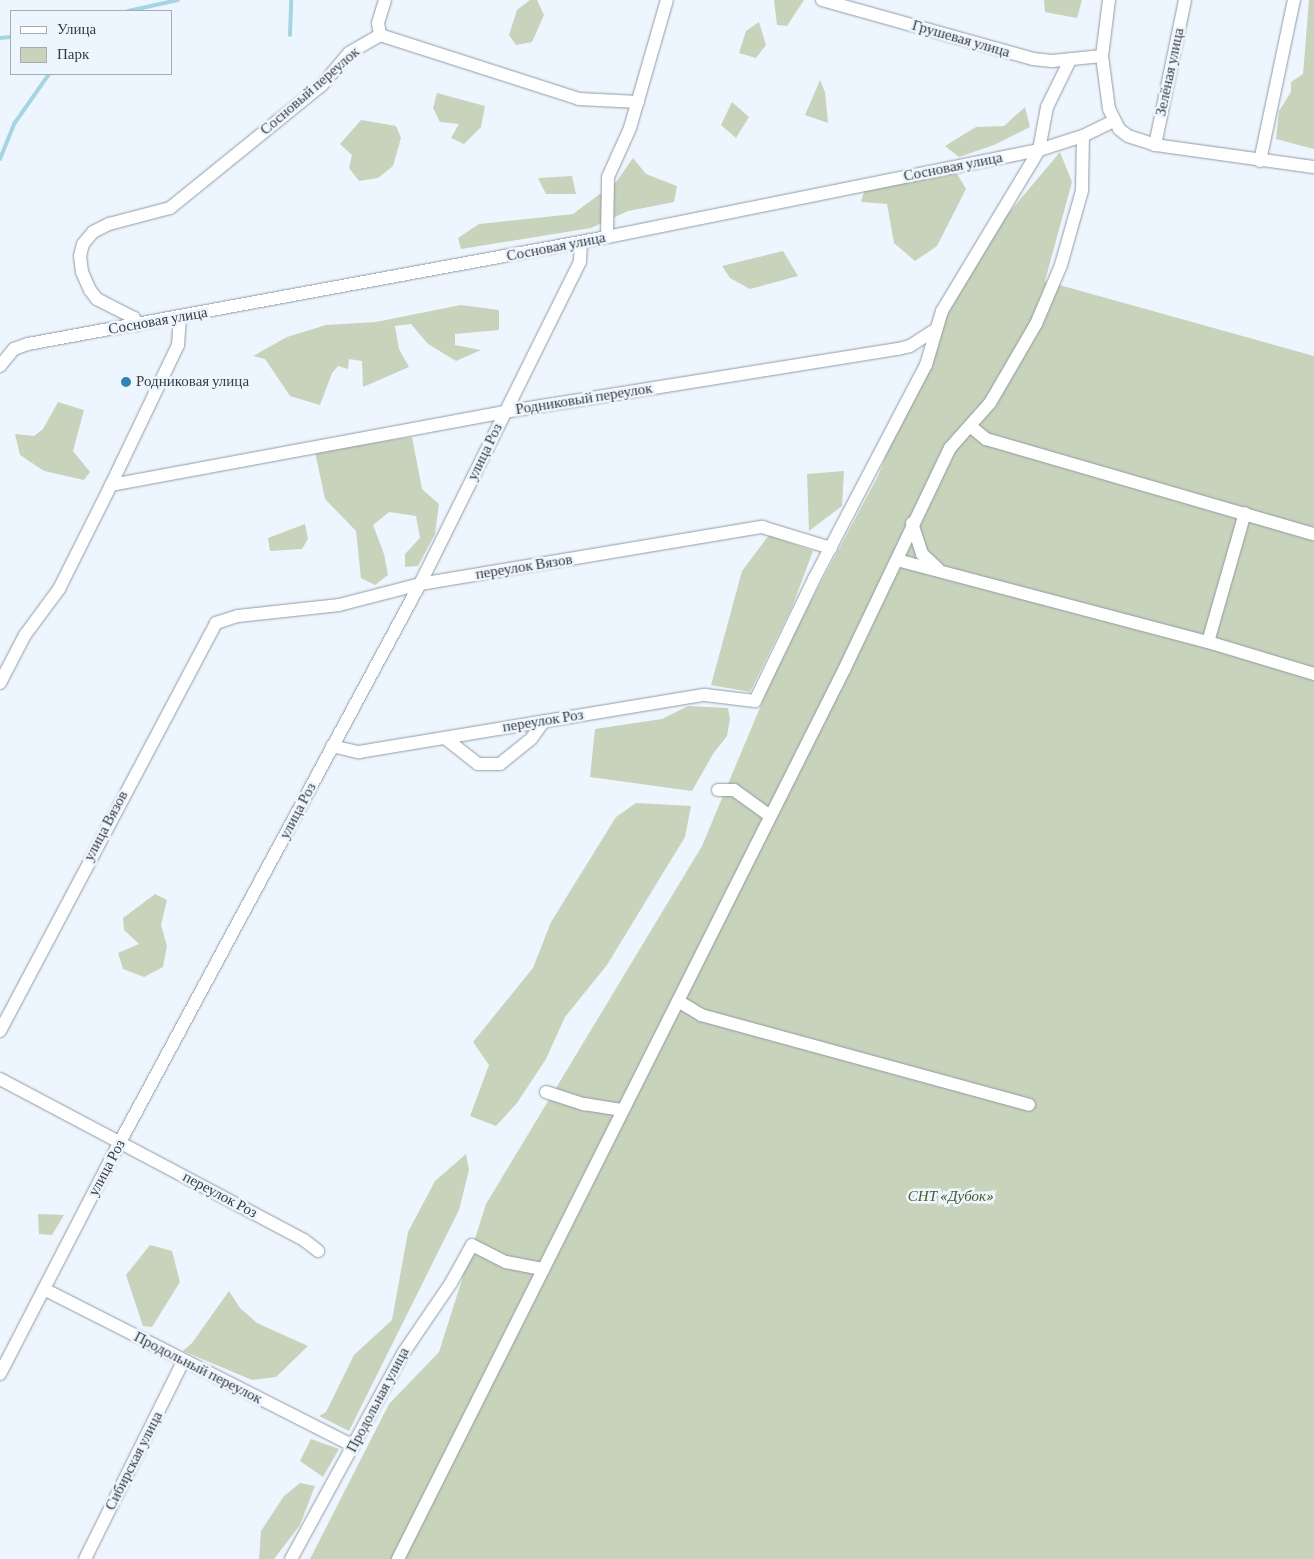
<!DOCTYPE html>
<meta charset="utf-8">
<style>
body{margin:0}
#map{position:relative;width:1314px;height:1559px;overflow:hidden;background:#edf6fe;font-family:"Crimson Pro",serif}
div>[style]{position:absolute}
.green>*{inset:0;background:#c8d3bb}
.stream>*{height:4px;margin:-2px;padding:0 2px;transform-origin:2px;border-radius:2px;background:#a7d4e2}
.roads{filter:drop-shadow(0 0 1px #929aa2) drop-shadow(0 0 1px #929aa2)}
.minor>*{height:12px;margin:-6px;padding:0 6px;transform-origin:6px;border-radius:6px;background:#fff}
.dots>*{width:14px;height:14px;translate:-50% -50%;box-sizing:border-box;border:2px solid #edf6fe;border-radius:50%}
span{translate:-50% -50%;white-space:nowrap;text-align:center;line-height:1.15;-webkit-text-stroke:5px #edf6fe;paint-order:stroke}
.street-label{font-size:15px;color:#383c3f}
.poi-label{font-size:15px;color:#383c3f}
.left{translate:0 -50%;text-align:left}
.park-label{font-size:15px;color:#465c28;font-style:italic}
.legend{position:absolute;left:10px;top:10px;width:162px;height:65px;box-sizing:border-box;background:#edf6fe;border:1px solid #a5acb2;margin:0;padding:6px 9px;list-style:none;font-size:15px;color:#383c3f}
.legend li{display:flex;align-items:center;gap:10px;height:25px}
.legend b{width:25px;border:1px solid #a5acb2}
</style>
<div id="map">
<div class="green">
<i style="clip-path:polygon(530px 0,537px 0,544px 15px,532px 42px,516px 45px,509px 35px,517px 10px)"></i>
<i style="clip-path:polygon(774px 0,804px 0,787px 26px,777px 25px)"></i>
<i style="clip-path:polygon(1044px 0,1082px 0,1077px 18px,1045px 12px)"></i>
<i style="clip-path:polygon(1309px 0,1314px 0,1314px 149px,1276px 139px,1279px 111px,1291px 92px,1291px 82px,1303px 74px)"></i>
<i style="clip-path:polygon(759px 22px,766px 45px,756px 58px,739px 53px,746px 31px)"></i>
<i style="clip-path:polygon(820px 80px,825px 92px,828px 123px,805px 115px)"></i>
<i style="clip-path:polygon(437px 93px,485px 106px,481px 127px,464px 144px,451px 138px,459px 124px,440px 122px,433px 108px)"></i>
<i style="clip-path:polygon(732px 102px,749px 117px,736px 138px,721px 125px)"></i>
<i style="clip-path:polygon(1025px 107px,1030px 127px,994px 145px,959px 157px,945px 146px,976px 127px,1004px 126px)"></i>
<i style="clip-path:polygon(361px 120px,396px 126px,401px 138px,393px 166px,378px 178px,359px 181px,349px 168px,352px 155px,340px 144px)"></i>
<i style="clip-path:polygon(1060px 152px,1072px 182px,1045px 281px,1314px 356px,1314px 1559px,310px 1559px,389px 1404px,439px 1352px,486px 1204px,702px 846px,782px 655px,878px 476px,959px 272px)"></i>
<i style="clip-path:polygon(633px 158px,646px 174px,677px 186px,674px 202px,628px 211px,591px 228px,461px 249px,458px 238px,479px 224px,573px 214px,616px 182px)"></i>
<i style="clip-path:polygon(953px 167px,966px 189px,937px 246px,915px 261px,894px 243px,887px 204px,861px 202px,866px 185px)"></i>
<i style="clip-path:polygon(572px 176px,576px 194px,546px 194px,538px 178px)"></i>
<i style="clip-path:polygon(783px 251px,798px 276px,750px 289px,730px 278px,722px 266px)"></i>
<i style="clip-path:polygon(461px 305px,499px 310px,499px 330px,455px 334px,455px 345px,481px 350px,456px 361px,428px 344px,411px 324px,395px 326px,399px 349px,409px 367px,363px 387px,362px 361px,349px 359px,348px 369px,338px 366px,332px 373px,320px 405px,290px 396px,265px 359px,253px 356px,287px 337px,326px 325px,376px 322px)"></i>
<i style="clip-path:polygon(58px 402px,84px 410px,73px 451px,90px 472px,84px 480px,44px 471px,20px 455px,15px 434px,34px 436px,43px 429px)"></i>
<i style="clip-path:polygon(412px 437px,422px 489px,439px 504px,435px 534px,418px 566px,405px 567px,405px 554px,420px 538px,416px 516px,389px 512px,373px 525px,384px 554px,388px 575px,375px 585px,361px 578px,356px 531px,325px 499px,315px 452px)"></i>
<i style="clip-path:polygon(844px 471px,842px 506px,809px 531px,807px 474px)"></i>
<i style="clip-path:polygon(305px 524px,308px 539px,302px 549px,270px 551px,268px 538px)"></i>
<i style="clip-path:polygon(769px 535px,813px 551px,792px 607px,750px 692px,711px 685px,742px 571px)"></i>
<i style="clip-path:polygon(688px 706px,728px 708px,730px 719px,727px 736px,713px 754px,692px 791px,590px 777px,595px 729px,662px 719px)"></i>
<i style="clip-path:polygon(636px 803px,691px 806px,685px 837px,607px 965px,565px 1017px,546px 1059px,517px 1103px,496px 1126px,470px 1116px,489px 1065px,473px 1042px,533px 968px,551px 922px,616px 817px)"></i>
<i style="clip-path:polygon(155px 894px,167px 900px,161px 925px,167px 946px,163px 967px,144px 977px,123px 969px,118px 953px,139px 944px,124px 930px,123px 918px)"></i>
<i style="clip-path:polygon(466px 1154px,469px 1170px,459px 1210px,349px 1431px,319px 1416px,326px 1412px,354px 1355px,392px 1320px,408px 1232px,435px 1181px)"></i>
<i style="clip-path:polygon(38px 1214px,64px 1215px,52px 1235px,39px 1234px)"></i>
<i style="clip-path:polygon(150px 1245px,172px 1251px,180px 1282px,152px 1327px,143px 1326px,126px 1275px)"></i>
<i style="clip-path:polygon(229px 1291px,240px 1308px,257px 1323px,308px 1346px,276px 1377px,252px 1380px,183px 1351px,192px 1343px)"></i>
<i style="clip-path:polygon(311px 1439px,339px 1449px,323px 1477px,300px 1461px)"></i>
<i style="clip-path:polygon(300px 1483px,315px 1486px,300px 1525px,274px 1559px,259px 1559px,261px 1531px,284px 1496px)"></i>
</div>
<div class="stream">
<i style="left:128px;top:11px;width:51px;rotate:-12.4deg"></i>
<i style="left:290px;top:35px;width:35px;rotate:-88deg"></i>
<i style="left:0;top:38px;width:11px;rotate:-5deg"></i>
<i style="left:0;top:159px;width:38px;rotate:-68deg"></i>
<i style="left:14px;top:124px;width:61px;rotate:-55deg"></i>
</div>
<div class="roads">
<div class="minor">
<i style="left:822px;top:0;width:219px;rotate:15.6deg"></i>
<i style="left:1033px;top:59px;width:19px;rotate:6deg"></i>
<i style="left:1052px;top:61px;width:50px;rotate:-5.7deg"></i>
<i style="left:1109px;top:0;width:56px;rotate:97.1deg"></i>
<i style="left:1102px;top:56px;width:53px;rotate:82.5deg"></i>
<i style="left:1109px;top:109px;width:22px;rotate:63deg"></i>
<i style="left:1119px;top:129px;width:11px;rotate:38deg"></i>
<i style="left:1128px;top:136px;width:28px;rotate:18deg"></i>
<i style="left:1155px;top:145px;width:161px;rotate:7.9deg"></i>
<i style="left:380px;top:35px;width:12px;rotate:-99deg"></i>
<i style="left:378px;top:23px;width:24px;rotate:-73deg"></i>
<i style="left:1155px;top:145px;width:148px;rotate:-78.3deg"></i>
<i style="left:1260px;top:161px;width:165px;rotate:-78.1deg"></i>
<i style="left:607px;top:237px;width:60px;rotate:-89deg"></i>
<i style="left:608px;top:177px;width:54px;rotate:-65.8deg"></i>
<i style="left:630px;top:128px;width:133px;rotate:-73.9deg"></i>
<i style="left:137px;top:325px;width:8px;rotate:-113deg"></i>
<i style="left:134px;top:318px;width:42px;rotate:-152.8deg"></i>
<i style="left:97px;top:299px;width:11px;rotate:-128deg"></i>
<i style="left:90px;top:290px;width:20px;rotate:-114deg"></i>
<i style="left:82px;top:272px;width:16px;rotate:-97deg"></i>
<i style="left:80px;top:256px;width:12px;rotate:-76deg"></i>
<i style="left:83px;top:244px;width:16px;rotate:-50deg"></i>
<i style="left:93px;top:232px;width:18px;rotate:-27deg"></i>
<i style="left:109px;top:224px;width:63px;rotate:-14.7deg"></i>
<i style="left:170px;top:208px;width:196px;rotate:-39deg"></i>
<i style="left:322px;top:85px;width:42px;rotate:-49.8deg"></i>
<i style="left:349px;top:53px;width:36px;rotate:-30deg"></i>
<i style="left:380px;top:35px;width:209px;rotate:17.8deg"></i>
<i style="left:579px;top:99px;width:59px;rotate:2.9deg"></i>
<i style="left:0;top:366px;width:22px;rotate:-51deg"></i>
<i style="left:14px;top:349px;width:15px;rotate:-20deg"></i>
<i style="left:28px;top:344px;width:589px;rotate:-10.47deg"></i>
<i style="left:607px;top:237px;width:441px;rotate:-11.4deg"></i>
<i style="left:1039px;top:150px;width:46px;rotate:-17.7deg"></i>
<i style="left:1083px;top:136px;width:34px;rotate:-26deg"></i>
<i style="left:970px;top:426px;width:21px;rotate:39deg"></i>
<i style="left:986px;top:439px;width:341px;rotate:16.2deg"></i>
<i style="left:111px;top:485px;width:400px;rotate:-10.5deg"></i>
<i style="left:504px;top:412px;width:399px;rotate:-9.1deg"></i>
<i style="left:898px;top:349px;width:12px;rotate:-14deg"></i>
<i style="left:910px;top:346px;width:30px;rotate:-33deg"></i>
<i style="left:912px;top:523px;width:33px;rotate:72deg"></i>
<i style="left:922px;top:554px;width:22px;rotate:43deg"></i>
<i style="left:897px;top:560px;width:322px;rotate:14.8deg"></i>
<i style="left:1208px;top:642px;width:111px;rotate:16.8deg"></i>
<i style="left:1208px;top:642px;width:134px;rotate:-74deg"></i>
<i style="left:0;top:683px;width:54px;rotate:-62.5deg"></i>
<i style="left:25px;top:635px;width:57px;rotate:-53.5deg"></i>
<i style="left:59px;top:589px;width:116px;rotate:-63.4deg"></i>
<i style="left:111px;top:485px;width:155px;rotate:-64.4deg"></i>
<i style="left:178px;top:345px;width:28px;rotate:-86deg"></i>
<i style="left:445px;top:738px;width:42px;rotate:38.2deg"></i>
<i style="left:478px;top:764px;width:22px"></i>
<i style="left:500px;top:764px;width:40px;rotate:-39deg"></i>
<i style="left:531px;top:739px;width:22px;rotate:-54deg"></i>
<i style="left:332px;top:746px;width:28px;rotate:13deg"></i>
<i style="left:359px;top:752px;width:351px;rotate:-9.4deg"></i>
<i style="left:705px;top:695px;width:50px;rotate:6.8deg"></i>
<i style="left:755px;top:701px;width:136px;rotate:-64.2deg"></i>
<i style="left:814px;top:579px;width:242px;rotate:-62.4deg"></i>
<i style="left:926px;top:365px;width:56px;rotate:-73.5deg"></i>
<i style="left:942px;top:311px;width:188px;rotate:-58.9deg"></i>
<i style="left:1039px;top:150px;width:44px;rotate:-79.5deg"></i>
<i style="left:1047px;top:107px;width:52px;rotate:-63.9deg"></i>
<i style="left:718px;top:790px;width:16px"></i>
<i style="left:734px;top:790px;width:44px;rotate:35.8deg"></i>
<i style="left:678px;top:1001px;width:27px;rotate:31deg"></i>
<i style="left:701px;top:1015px;width:340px;rotate:15.3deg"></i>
<i style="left:0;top:1031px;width:462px;rotate:-62.1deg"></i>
<i style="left:216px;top:623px;width:23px;rotate:-18deg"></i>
<i style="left:238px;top:616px;width:102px;rotate:-6.2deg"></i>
<i style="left:339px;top:605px;width:84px;rotate:-14.5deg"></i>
<i style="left:420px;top:584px;width:347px;rotate:-9.5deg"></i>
<i style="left:762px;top:527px;width:72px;rotate:16.9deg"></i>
<i style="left:0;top:1079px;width:344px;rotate:27.9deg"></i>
<i style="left:304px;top:1240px;width:18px;rotate:38deg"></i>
<i style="left:546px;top:1092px;width:40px;rotate:18deg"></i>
<i style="left:584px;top:1104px;width:39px;rotate:9deg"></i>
<i style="left:44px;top:1289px;width:347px;rotate:26.9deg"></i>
<i style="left:0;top:1374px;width:261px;rotate:-62.7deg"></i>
<i style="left:120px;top:1142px;width:634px;rotate:-61.74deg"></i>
<i style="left:420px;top:584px;width:360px;rotate:-63.6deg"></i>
<i style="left:580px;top:261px;width:19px;rotate:-87deg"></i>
<i style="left:85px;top:1559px;width:220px;rotate:-63.6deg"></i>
<i style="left:291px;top:1559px;width:236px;rotate:-61.4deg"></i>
<i style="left:404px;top:1352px;width:83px;rotate:-55.7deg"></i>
<i style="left:451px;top:1283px;width:43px;rotate:-61.1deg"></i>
<i style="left:472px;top:1245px;width:38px;rotate:27deg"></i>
<i style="left:506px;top:1262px;width:38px;rotate:11deg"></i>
<i style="left:398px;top:1559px;width:995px;rotate:-63.36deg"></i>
<i style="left:844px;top:670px;width:246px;rotate:-64.5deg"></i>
<i style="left:950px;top:448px;width:60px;rotate:-48.4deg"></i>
<i style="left:990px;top:403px;width:91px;rotate:-59.8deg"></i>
<i style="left:1036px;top:324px;width:64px;rotate:-67deg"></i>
<i style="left:1061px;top:265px;width:77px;rotate:-74.2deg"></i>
<i style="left:1082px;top:191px;width:55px;rotate:-89deg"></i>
</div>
</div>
<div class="dots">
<i style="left:126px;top:382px;background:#3483b5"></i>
</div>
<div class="street-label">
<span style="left:961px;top:39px;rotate:16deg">Грушевая улица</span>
<span style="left:1170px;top:72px;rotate:-78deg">Зелёная улица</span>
<span style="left:310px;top:91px;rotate:-41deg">Сосновый переулок</span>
<span style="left:953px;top:167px;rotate:-11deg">Сосновая улица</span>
<span style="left:556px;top:247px;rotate:-11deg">Сосновая улица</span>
<span style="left:158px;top:321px;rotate:-10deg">Сосновая улица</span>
<span style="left:584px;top:399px;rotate:-9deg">Родниковый переулок</span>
<span style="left:485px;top:452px;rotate:-64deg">улица Роз</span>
<span style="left:524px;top:567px;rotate:-9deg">переулок Вязов</span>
<span style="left:543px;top:721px;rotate:-9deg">переулок Роз</span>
<span style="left:298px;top:811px;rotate:-62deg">улица Роз</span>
<span style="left:106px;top:826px;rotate:-62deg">улица Вязов</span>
<span style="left:107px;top:1168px;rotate:-62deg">улица Роз</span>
<span style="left:220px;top:1195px;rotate:28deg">переулок Роз</span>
<span style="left:198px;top:1368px;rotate:27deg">Продольный переулок</span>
<span style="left:378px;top:1400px;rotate:-62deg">Продольная улица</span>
<span style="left:134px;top:1461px;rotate:-63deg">Сибирская улица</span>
</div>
<div class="poi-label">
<span class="left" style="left:136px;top:382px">Родниковая улица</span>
</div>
<div class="park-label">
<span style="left:951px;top:1197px">СНТ «Дубок»</span>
</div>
<ul class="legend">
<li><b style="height:6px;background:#fff"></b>Улица</li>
<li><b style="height:14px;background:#c8d3bb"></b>Парк</li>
</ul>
</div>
